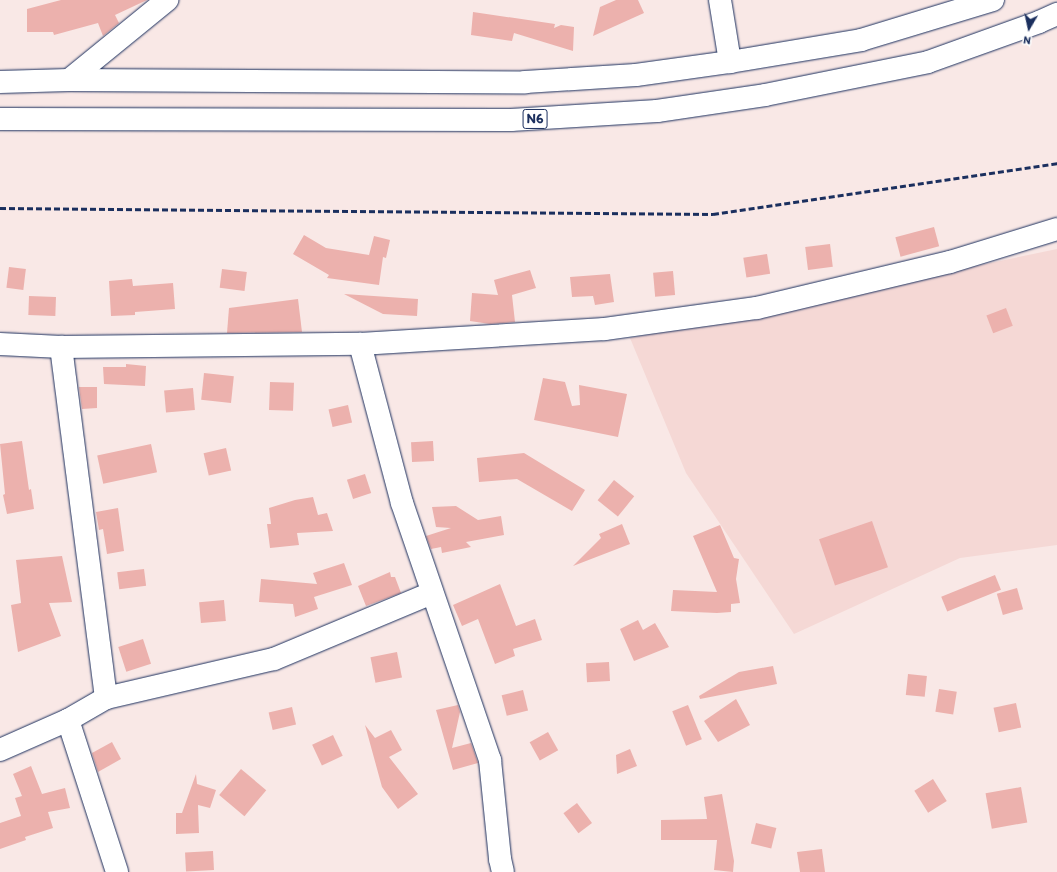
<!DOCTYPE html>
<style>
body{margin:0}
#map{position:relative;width:1057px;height:872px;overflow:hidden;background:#f9e8e6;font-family:Itim,sans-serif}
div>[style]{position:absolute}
.built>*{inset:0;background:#f5d8d5}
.building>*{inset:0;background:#ecb1ad;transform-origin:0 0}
.roads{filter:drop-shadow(0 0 1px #1b2f5e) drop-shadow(0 0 1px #1b2f5e)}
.minor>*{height:22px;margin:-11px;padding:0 11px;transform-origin:11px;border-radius:11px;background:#fff}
.trunk>*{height:22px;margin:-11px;padding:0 11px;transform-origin:11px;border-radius:11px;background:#fff}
.rail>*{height:3px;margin-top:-1.5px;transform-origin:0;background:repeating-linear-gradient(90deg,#1b2f5e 0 6px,transparent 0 9px)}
span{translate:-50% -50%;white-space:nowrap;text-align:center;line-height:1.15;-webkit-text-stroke:4px #fff;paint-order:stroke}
.shield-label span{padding:1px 3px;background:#fff;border:1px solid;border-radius:3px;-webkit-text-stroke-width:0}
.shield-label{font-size:14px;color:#1b2f5e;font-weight:700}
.north{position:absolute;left:1009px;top:8px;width:40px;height:40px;-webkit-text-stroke:3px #fff;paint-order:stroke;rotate:189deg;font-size:11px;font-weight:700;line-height:16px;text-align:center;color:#1b2f5e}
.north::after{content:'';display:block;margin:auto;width:14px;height:18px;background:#1b2f5e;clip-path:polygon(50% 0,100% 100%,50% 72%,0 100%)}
</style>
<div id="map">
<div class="built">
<i style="clip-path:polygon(1057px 249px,1057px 545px,960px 558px,794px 634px,686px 473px,630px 338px)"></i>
</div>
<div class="building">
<i style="clip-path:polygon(61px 0,147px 0,115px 15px,119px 23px,103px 36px,98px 23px,54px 35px,53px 32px,27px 32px,27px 9px)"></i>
<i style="clip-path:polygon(616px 0,638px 0,644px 13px,593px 36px,600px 7px)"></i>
<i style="clip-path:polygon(473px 12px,555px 24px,554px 28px,561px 25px,574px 27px,573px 51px,514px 33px,512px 41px,471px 35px)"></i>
<i style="left:934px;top:227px;width:20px;height:40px;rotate:75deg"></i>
<i style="clip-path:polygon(304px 235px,326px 248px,369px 255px,374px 236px,390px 240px,386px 258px,383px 257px,379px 285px,327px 278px,329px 275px,293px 254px)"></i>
<i style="left:830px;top:244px;width:23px;height:25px;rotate:83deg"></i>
<i style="left:767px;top:254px;width:20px;height:24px;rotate:81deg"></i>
<i style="left:9px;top:267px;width:17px;height:21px;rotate:7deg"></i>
<i style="left:222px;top:269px;width:25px;height:19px;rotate:7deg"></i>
<i style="clip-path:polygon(530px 270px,536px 288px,512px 295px,515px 322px,490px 324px,470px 321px,472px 293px,498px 295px,494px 280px)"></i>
<i style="left:673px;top:271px;width:24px;height:20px;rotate:85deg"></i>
<i style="clip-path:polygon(610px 274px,614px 302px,595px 305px,593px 296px,572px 297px,570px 277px)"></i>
<i style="clip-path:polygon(132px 279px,133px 286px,173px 283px,175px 309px,135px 312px,135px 315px,111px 316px,109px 281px)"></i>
<i style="clip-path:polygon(344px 294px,418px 299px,417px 316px,383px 314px)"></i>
<i style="left:29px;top:296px;width:27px;height:19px;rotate:2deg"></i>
<i style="clip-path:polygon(298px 299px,302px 332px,227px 333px,229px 308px)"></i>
<i style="left:1006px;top:308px;width:19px;height:21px;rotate:69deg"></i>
<i style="clip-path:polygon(126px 364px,146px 366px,145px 386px,104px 384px,103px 367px,126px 367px)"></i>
<i style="left:204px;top:373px;width:30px;height:27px;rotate:6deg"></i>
<i style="clip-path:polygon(543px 378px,565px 382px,572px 406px,580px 405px,579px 385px,627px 394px,618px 437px,534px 420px)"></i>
<i style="left:270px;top:382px;width:24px;height:28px;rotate:2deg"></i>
<i style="clip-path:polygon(79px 387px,97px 387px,97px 408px,82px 409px)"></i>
<i style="left:193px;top:388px;width:22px;height:29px;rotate:85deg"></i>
<i style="left:348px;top:405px;width:18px;height:20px;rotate:77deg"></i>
<i style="clip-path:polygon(22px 441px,29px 490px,31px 489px,34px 509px,7px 514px,3px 495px,5px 494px,0 444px)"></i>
<i style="left:433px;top:441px;width:20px;height:22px;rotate:87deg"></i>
<i style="left:151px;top:444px;width:29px;height:55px;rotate:78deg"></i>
<i style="left:226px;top:448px;width:23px;height:23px;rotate:77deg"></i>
<i style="clip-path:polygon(524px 453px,585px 490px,572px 511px,517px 479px,479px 482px,477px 458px)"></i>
<i style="left:365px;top:474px;width:20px;height:19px;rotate:72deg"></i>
<i style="left:614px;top:480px;width:26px;height:26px;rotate:39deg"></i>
<i style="clip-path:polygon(313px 497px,318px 515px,327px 513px,333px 531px,297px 533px,299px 545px,270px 548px,267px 524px,271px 524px,269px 508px,295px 500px)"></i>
<i style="clip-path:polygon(456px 506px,478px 520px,501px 516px,504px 535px,466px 542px,471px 547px,442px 553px,441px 547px,431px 549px,426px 536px,451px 528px,436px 527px,432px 507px)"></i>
<i style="clip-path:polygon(118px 508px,124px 551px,107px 554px,103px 529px,99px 530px,96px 512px)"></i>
<i style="left:872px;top:521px;width:49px;height:56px;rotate:71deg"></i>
<i style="clip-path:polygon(622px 524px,630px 544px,573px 566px,601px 538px,599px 534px)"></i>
<i style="clip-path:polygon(720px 525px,734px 558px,739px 559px,736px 579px,740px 603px,731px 604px,731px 612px,717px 613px,671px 611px,673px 590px,717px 592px,693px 536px)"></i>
<i style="clip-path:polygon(62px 556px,72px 602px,49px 603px,61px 636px,18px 652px,11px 605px,21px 603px,16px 560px)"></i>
<i style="clip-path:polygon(344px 563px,352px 585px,314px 597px,318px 609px,295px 617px,293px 604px,259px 602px,261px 579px,317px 584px,313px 573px)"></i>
<i style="left:144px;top:569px;width:17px;height:27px;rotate:83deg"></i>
<i style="clip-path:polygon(390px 572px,391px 577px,395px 577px,401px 593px,366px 606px,358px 586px)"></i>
<i style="left:995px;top:575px;width:16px;height:58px;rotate:68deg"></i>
<i style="clip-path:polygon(500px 584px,516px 626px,535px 619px,542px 640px,513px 649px,515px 656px,495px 664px,478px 619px,462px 626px,453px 605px)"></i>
<i style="left:1017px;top:588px;width:22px;height:21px;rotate:74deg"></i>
<i style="left:224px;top:600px;width:21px;height:25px;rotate:85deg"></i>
<i style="clip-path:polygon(638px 620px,643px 630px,655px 623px,669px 647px,634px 661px,620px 629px)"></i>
<i style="left:143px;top:639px;width:26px;height:26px;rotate:72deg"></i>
<i style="left:397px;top:652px;width:26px;height:27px;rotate:79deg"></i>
<i style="left:609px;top:662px;width:19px;height:23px;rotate:87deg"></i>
<i style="clip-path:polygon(773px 666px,777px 684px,700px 699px,699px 696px,739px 672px)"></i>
<i style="left:908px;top:674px;width:19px;height:21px;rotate:6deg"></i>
<i style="left:939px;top:689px;width:18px;height:23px;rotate:9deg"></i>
<i style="left:523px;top:690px;width:21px;height:22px;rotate:76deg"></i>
<i style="clip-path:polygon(736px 699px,750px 725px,718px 742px,704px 721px)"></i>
<i style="left:1016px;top:703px;width:25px;height:23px;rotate:78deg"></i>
<i style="clip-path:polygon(458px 705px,460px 712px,452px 748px,471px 743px,478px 763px,453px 770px,436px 710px)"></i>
<i style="left:688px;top:705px;width:37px;height:17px;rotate:68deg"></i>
<i style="left:292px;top:707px;width:18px;height:24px;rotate:77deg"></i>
<i style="clip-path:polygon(365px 725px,375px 738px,391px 730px,402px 750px,389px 757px,418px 794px,398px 809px,382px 787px)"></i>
<i style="left:548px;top:732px;width:21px;height:21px;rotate:61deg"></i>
<i style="left:333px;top:735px;width:23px;height:23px;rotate:65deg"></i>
<i style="clip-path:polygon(112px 742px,121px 759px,98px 772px,92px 753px)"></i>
<i style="clip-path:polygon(630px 749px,637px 766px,617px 774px,616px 755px)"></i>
<i style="clip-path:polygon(31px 766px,42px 794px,65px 788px,70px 808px,48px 812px,53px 828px,25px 837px,26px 840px,0 849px,0 823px,21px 816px,15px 798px,22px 796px,13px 774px)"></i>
<i style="left:241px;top:769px;width:33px;height:34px;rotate:40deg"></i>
<i style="clip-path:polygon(196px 774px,197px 784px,216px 790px,210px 808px,198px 805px,199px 833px,176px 834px,176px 813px,182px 813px)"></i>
<i style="left:933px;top:779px;width:26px;height:22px;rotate:58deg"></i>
<i style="left:1021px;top:787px;width:36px;height:36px;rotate:80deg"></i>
<i style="clip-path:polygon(722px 794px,734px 861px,733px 872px,714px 870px,717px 840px,661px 840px,661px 820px,707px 819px,704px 797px)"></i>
<i style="left:577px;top:803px;width:25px;height:17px;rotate:53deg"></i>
<i style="left:756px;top:823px;width:21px;height:21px;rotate:14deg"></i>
<i style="clip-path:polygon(822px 849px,825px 872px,800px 872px,797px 852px)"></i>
<i style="left:213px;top:851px;width:19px;height:28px;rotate:87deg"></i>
</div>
<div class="roads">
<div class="minor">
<i style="left:720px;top:0;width:63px;rotate:80.8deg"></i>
<i style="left:69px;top:80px;width:127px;rotate:-39.2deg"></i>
<i style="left:0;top:344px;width:61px;rotate:2.8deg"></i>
<i style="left:61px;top:347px;width:299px;rotate:-0.6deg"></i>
<i style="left:360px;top:344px;width:245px;rotate:-3.5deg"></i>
<i style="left:605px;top:329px;width:153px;rotate:-7.9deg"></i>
<i style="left:757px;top:308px;width:198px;rotate:-13.4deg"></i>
<i style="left:950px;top:262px;width:112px;rotate:-17.1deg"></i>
<i style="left:360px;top:344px;width:164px;rotate:75.2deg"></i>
<i style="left:402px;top:503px;width:272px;rotate:71.1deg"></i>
<i style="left:490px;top:760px;width:100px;rotate:84.2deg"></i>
<i style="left:500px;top:859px;width:13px;rotate:77deg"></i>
<i style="left:106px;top:698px;width:172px;rotate:-13.1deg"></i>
<i style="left:274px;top:659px;width:171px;rotate:-22.7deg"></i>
<i style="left:68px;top:720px;width:160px;rotate:72.1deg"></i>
<i style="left:0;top:750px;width:74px;rotate:-23.8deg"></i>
<i style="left:68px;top:720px;width:44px;rotate:-30.1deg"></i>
<i style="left:106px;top:698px;width:354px;rotate:-97.3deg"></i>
</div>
<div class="trunk">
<i style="left:0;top:82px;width:69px;rotate:-1.7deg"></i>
<i style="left:69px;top:80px;width:456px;rotate:0.3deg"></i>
<i style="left:525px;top:82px;width:111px;rotate:-3.6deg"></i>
<i style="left:636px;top:75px;width:95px;rotate:-7.9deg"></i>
<i style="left:730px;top:62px;width:133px;rotate:-9.5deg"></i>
<i style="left:861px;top:40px;width:138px;rotate:-16.9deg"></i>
<i style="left:0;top:119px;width:511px;rotate:0.11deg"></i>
<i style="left:511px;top:120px;width:146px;rotate:-3.5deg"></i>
<i style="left:657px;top:111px;width:109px;rotate:-8.4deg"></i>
<i style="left:765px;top:95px;width:166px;rotate:-11.4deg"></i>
<i style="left:928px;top:62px;width:118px;rotate:-19.8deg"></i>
<i style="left:1039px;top:22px;width:20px;rotate:-24deg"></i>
</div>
</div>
<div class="rail">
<i style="left:0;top:208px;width:713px;rotate:0.48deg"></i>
<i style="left:713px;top:214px;width:348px;rotate:-8.4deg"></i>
</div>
<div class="shield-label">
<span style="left:535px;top:119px">N6</span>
</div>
<div class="north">N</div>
</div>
